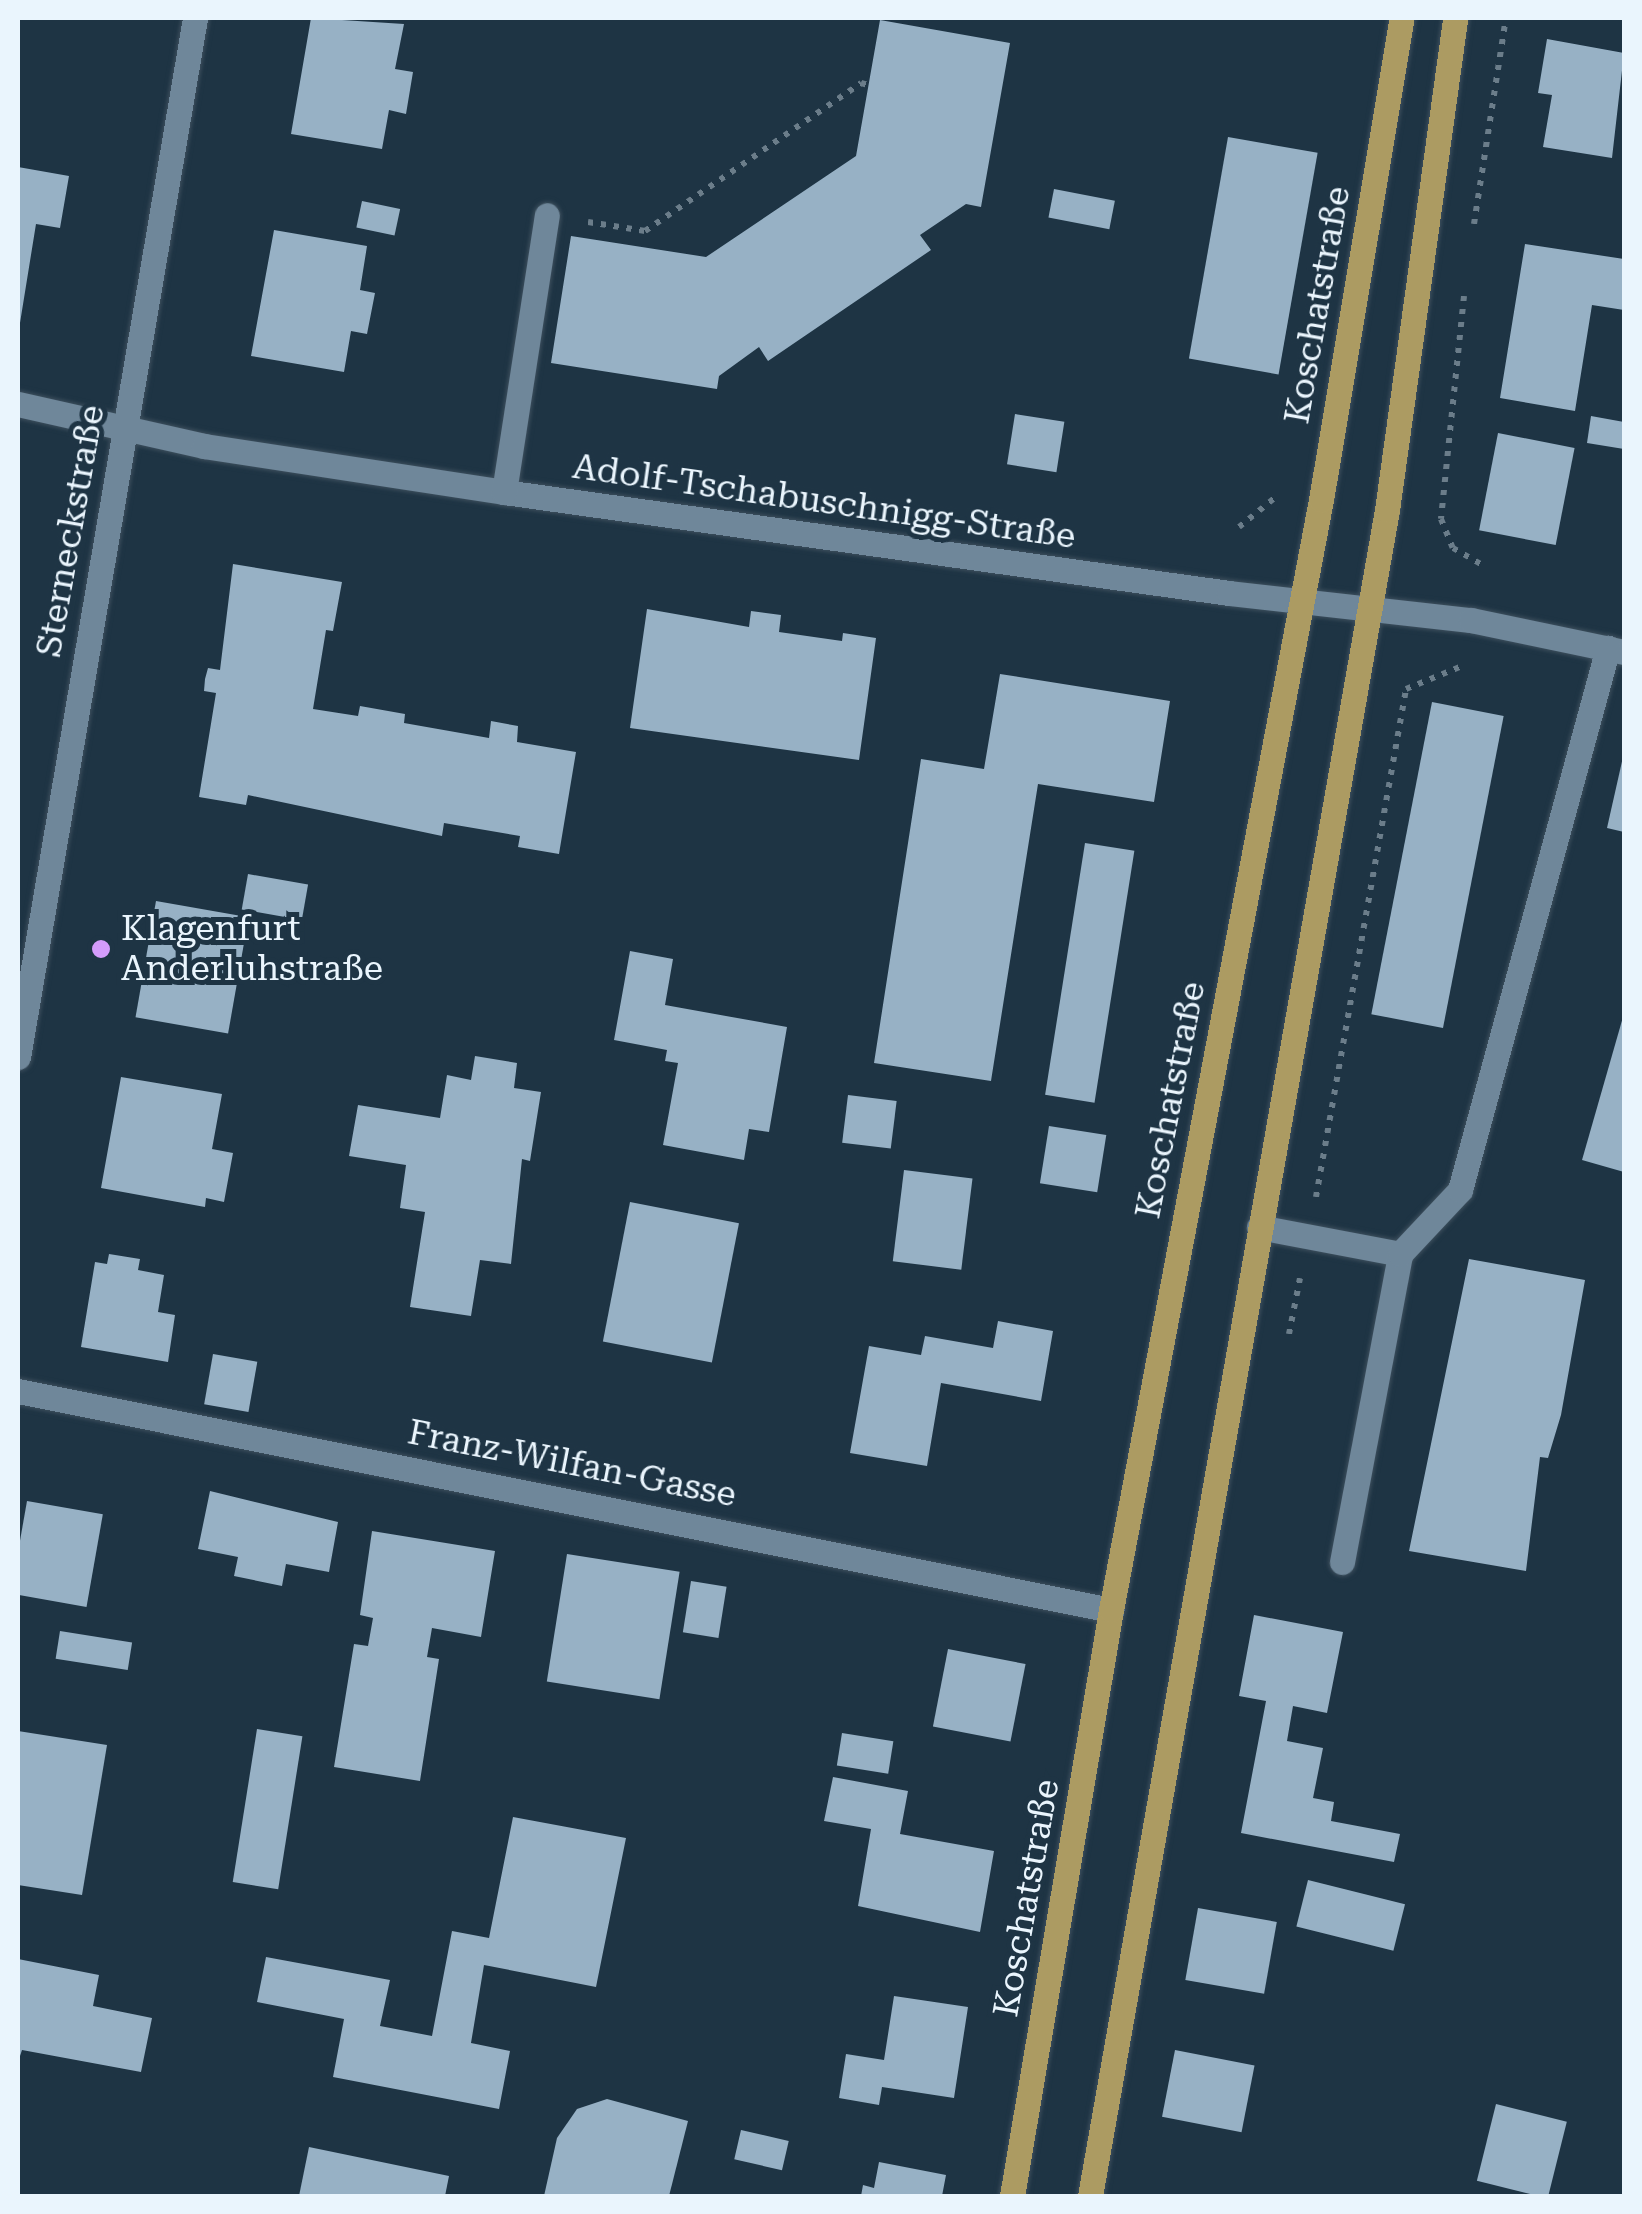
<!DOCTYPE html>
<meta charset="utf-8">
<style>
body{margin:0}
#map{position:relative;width:1642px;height:2214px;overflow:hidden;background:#1e3444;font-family:"Roboto Serif",serif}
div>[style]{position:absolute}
.building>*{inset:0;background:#97b1c5;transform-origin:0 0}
.path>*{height:6px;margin-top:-3px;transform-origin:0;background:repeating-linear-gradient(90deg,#6b7d8a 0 5px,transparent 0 13px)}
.roads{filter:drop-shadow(0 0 2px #3d4f5d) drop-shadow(0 0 2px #3d4f5d)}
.minor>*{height:25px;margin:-12.5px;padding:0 12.5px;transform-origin:12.5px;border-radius:12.5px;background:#6f879a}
.major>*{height:25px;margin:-12.5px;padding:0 12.5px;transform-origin:12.5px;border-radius:12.5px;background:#ac9b62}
.dots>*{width:28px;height:28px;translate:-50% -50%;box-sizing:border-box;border:5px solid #1e3444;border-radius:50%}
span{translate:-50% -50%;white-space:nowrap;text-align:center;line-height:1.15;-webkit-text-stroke:10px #1e3444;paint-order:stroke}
.street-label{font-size:35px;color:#eaf5fd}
.poi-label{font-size:35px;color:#eaf5fd}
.left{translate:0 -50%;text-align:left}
.frame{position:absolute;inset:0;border:20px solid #eaf5fd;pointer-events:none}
</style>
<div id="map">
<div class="building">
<i style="clip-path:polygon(311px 18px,404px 24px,395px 69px,413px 72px,406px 114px,389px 110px,382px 149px,291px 134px)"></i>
<i style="clip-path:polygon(880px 20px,1010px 43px,981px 207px,966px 204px,920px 235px,931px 250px,768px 361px,759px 347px,719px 376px,717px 389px,551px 363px,571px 236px,706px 257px,856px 156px)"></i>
<i style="clip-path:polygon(1547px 39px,1624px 53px,1612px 158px,1543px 147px,1552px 95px,1538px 93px)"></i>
<i style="left:1228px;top:137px;width:91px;height:225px;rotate:10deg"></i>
<i style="clip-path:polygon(18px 167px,69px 176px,60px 228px,36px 224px,20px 323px)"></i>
<i style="left:1054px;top:189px;width:62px;height:29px;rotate:11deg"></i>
<i style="left:362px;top:201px;width:39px;height:27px;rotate:12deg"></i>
<i style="clip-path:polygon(274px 230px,367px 246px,360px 290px,375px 293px,367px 334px,351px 331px,344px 372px,251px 356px)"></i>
<i style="clip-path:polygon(1525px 244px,1624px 259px,1624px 310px,1592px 305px,1575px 411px,1500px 398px)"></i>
<i style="left:1015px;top:414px;width:50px;height:51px;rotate:9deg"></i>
<i style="clip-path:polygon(1591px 416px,1624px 422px,1624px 449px,1587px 443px)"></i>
<i style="left:1498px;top:433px;width:78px;height:99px;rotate:11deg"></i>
<i style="clip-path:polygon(233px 564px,342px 582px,333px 631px,326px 630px,313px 709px,358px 716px,360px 706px,405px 714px,404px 723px,489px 738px,491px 721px,518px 726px,517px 742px,576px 752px,559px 854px,518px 847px,520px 836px,444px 823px,442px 836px,248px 795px,246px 805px,199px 797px,216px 693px,204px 691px,205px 679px,208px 668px,220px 670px)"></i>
<i style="clip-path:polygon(647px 609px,749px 627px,751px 611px,781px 615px,779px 632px,842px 641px,843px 633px,876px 638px,859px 760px,630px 728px)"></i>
<i style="clip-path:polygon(1000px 674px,1170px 701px,1154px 802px,1038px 784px,991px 1081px,874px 1063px,921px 759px,984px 769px)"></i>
<i style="left:1432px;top:702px;width:73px;height:318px;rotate:11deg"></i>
<i style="clip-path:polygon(1623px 757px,1624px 757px,1624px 832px,1607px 828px)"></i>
<i style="left:1085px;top:843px;width:50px;height:255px;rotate:9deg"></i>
<i style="left:248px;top:874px;width:61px;height:36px;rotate:10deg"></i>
<i style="left:156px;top:901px;width:94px;height:118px;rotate:10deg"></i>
<i style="clip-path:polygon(630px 951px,673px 959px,665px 1005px,787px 1027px,769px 1132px,749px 1129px,744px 1160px,663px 1145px,678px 1063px,665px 1061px,667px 1050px,614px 1040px)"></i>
<i style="clip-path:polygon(1623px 1017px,1624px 1017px,1624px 1172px,1582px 1160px)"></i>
<i style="clip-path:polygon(475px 1056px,517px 1063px,514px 1088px,541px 1092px,530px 1161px,522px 1159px,511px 1264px,480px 1260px,471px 1316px,410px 1307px,425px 1212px,400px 1208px,406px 1165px,349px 1156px,358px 1105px,440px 1118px,447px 1075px,471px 1080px)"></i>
<i style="clip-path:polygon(121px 1077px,222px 1094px,212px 1149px,233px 1153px,224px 1202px,206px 1198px,205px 1207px,101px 1188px)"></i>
<i style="left:848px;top:1095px;width:49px;height:48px;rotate:7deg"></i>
<i style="left:1049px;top:1126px;width:58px;height:58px;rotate:9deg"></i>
<i style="left:904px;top:1170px;width:69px;height:92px;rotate:7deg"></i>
<i style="left:630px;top:1202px;width:111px;height:142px;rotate:11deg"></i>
<i style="clip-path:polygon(109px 1254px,140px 1259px,138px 1270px,164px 1275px,158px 1312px,175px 1315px,168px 1362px,81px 1347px,95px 1262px,107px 1264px)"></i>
<i style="clip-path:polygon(1469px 1259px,1585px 1280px,1561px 1415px,1548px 1458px,1540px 1457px,1526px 1571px,1409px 1551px)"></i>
<i style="clip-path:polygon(998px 1321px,1053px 1331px,1041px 1401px,941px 1383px,927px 1466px,850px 1453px,869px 1346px,921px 1355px,925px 1336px,993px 1348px)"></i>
<i style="left:213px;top:1354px;width:45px;height:51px;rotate:10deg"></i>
<i style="clip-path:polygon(210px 1491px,338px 1522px,329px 1572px,286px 1564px,282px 1586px,234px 1576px,238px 1557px,198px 1549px)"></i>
<i style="left:27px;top:1501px;width:77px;height:94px;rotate:10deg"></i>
<i style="clip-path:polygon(372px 1531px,495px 1551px,481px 1637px,432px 1628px,427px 1657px,439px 1659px,420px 1781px,334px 1767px,354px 1644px,368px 1646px,373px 1618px,360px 1615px)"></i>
<i style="left:567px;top:1554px;width:114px;height:129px;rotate:9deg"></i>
<i style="left:691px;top:1581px;width:36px;height:52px;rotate:9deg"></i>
<i style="clip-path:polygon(1254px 1615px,1343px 1632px,1327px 1713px,1293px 1706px,1287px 1741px,1323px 1748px,1313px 1798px,1334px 1802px,1331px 1821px,1400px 1834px,1394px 1862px,1241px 1833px,1266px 1701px,1239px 1696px)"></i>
<i style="left:60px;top:1631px;width:73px;height:28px;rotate:9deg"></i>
<i style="left:948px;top:1649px;width:79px;height:79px;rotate:11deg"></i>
<i style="left:257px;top:1729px;width:46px;height:155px;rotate:9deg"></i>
<i style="clip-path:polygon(18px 1731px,107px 1745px,82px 1895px,18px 1885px)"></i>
<i style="left:842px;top:1733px;width:52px;height:33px;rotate:9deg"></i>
<i style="clip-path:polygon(833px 1777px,908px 1791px,900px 1834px,994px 1851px,980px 1932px,858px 1906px,871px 1829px,824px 1821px)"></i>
<i style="clip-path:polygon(513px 1817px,626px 1838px,596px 1987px,484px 1965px,471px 2043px,510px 2051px,499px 2109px,333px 2077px,344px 2019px,257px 2002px,266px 1957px,390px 1980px,380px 2026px,432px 2036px,452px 1931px,489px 1938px)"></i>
<i style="left:1308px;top:1880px;width:100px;height:48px;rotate:14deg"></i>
<i style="left:1198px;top:1908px;width:80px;height:73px;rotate:10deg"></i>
<i style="clip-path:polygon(18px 1959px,99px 1975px,93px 2006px,152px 2018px,141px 2072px,22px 2050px,18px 2062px)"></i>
<i style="clip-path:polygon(894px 1996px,968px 2007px,954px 2098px,882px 2087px,879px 2105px,839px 2098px,846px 2054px,884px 2060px)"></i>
<i style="left:1175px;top:2050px;width:81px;height:68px;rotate:11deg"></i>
<i style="clip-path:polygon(607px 2099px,688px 2121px,669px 2196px,544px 2196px,557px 2138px,577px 2109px)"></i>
<i style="left:1496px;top:2104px;width:73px;height:79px;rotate:14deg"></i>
<i style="left:741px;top:2130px;width:49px;height:30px;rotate:13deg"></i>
<i style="clip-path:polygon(309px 2147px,449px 2176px,445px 2196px,299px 2196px)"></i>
<i style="clip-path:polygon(879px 2162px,946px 2175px,942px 2196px,861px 2196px,863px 2185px,874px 2188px)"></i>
</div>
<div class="path">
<i style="left:588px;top:222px;width:58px;rotate:9deg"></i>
<i style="left:645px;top:231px;width:262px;rotate:-34.4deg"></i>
<i style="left:861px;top:83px;width:7px;rotate:16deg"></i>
<i style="left:1474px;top:224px;width:208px;rotate:-81.2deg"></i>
<i style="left:1464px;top:296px;width:224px;rotate:95.9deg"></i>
<i style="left:1441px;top:519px;width:31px;rotate:68deg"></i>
<i style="left:1453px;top:548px;width:34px;rotate:30deg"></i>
<i style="left:1239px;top:527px;width:49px;rotate:-39.2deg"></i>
<i style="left:1316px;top:1197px;width:516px;rotate:-79.95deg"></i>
<i style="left:1406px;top:689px;width:58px;rotate:-22.2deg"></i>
<i style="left:1289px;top:1334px;width:57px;rotate:-78.9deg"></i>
</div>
<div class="roads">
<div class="minor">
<i style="left:18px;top:404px;width:191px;rotate:12.7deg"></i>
<i style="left:204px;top:446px;width:304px;rotate:8.7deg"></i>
<i style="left:504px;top:492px;width:732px;rotate:7.93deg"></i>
<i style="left:1229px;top:593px;width:244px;rotate:6.4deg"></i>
<i style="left:1471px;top:620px;width:156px;rotate:11.8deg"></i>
<i style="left:504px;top:492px;width:280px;rotate:-81.2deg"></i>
<i style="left:18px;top:1057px;width:1054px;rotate:-80.33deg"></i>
<i style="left:1259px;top:1227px;width:144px;rotate:10.8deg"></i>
<i style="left:18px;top:1391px;width:1115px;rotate:11.33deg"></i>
<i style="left:1342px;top:1562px;width:313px;rotate:-79.3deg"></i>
<i style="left:1400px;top:1254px;width:88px;rotate:-46.8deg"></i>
<i style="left:1460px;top:1190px;width:562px;rotate:-74.73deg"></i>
</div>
<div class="major">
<i style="left:1012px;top:2196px;width:594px;rotate:-80.41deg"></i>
<i style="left:1111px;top:1610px;width:1130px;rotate:-79.29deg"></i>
<i style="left:1321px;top:500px;width:489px;rotate:-80.5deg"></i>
<i style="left:1090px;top:2196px;width:1712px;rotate:-80.01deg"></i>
<i style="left:1387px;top:510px;width:497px;rotate:-82.1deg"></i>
</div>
</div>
<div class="dots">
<i style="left:101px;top:949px;background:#d49cfb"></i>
</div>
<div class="street-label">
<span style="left:1318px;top:305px;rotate:-80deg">Koschatstraße</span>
<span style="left:824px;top:502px;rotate:8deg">Adolf-Tschabuschnigg-Straße</span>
<span style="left:71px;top:531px;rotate:-80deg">Sterneckstraße</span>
<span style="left:1171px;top:1100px;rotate:-79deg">Koschatstraße</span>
<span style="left:572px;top:1464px;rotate:11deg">Franz-Wilfan-Gasse</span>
<span style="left:1027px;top:1898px;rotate:-80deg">Koschatstraße</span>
</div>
<div class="poi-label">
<span class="left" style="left:121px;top:949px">Klagenfurt<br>Anderluhstraße</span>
</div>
<div class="frame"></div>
</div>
